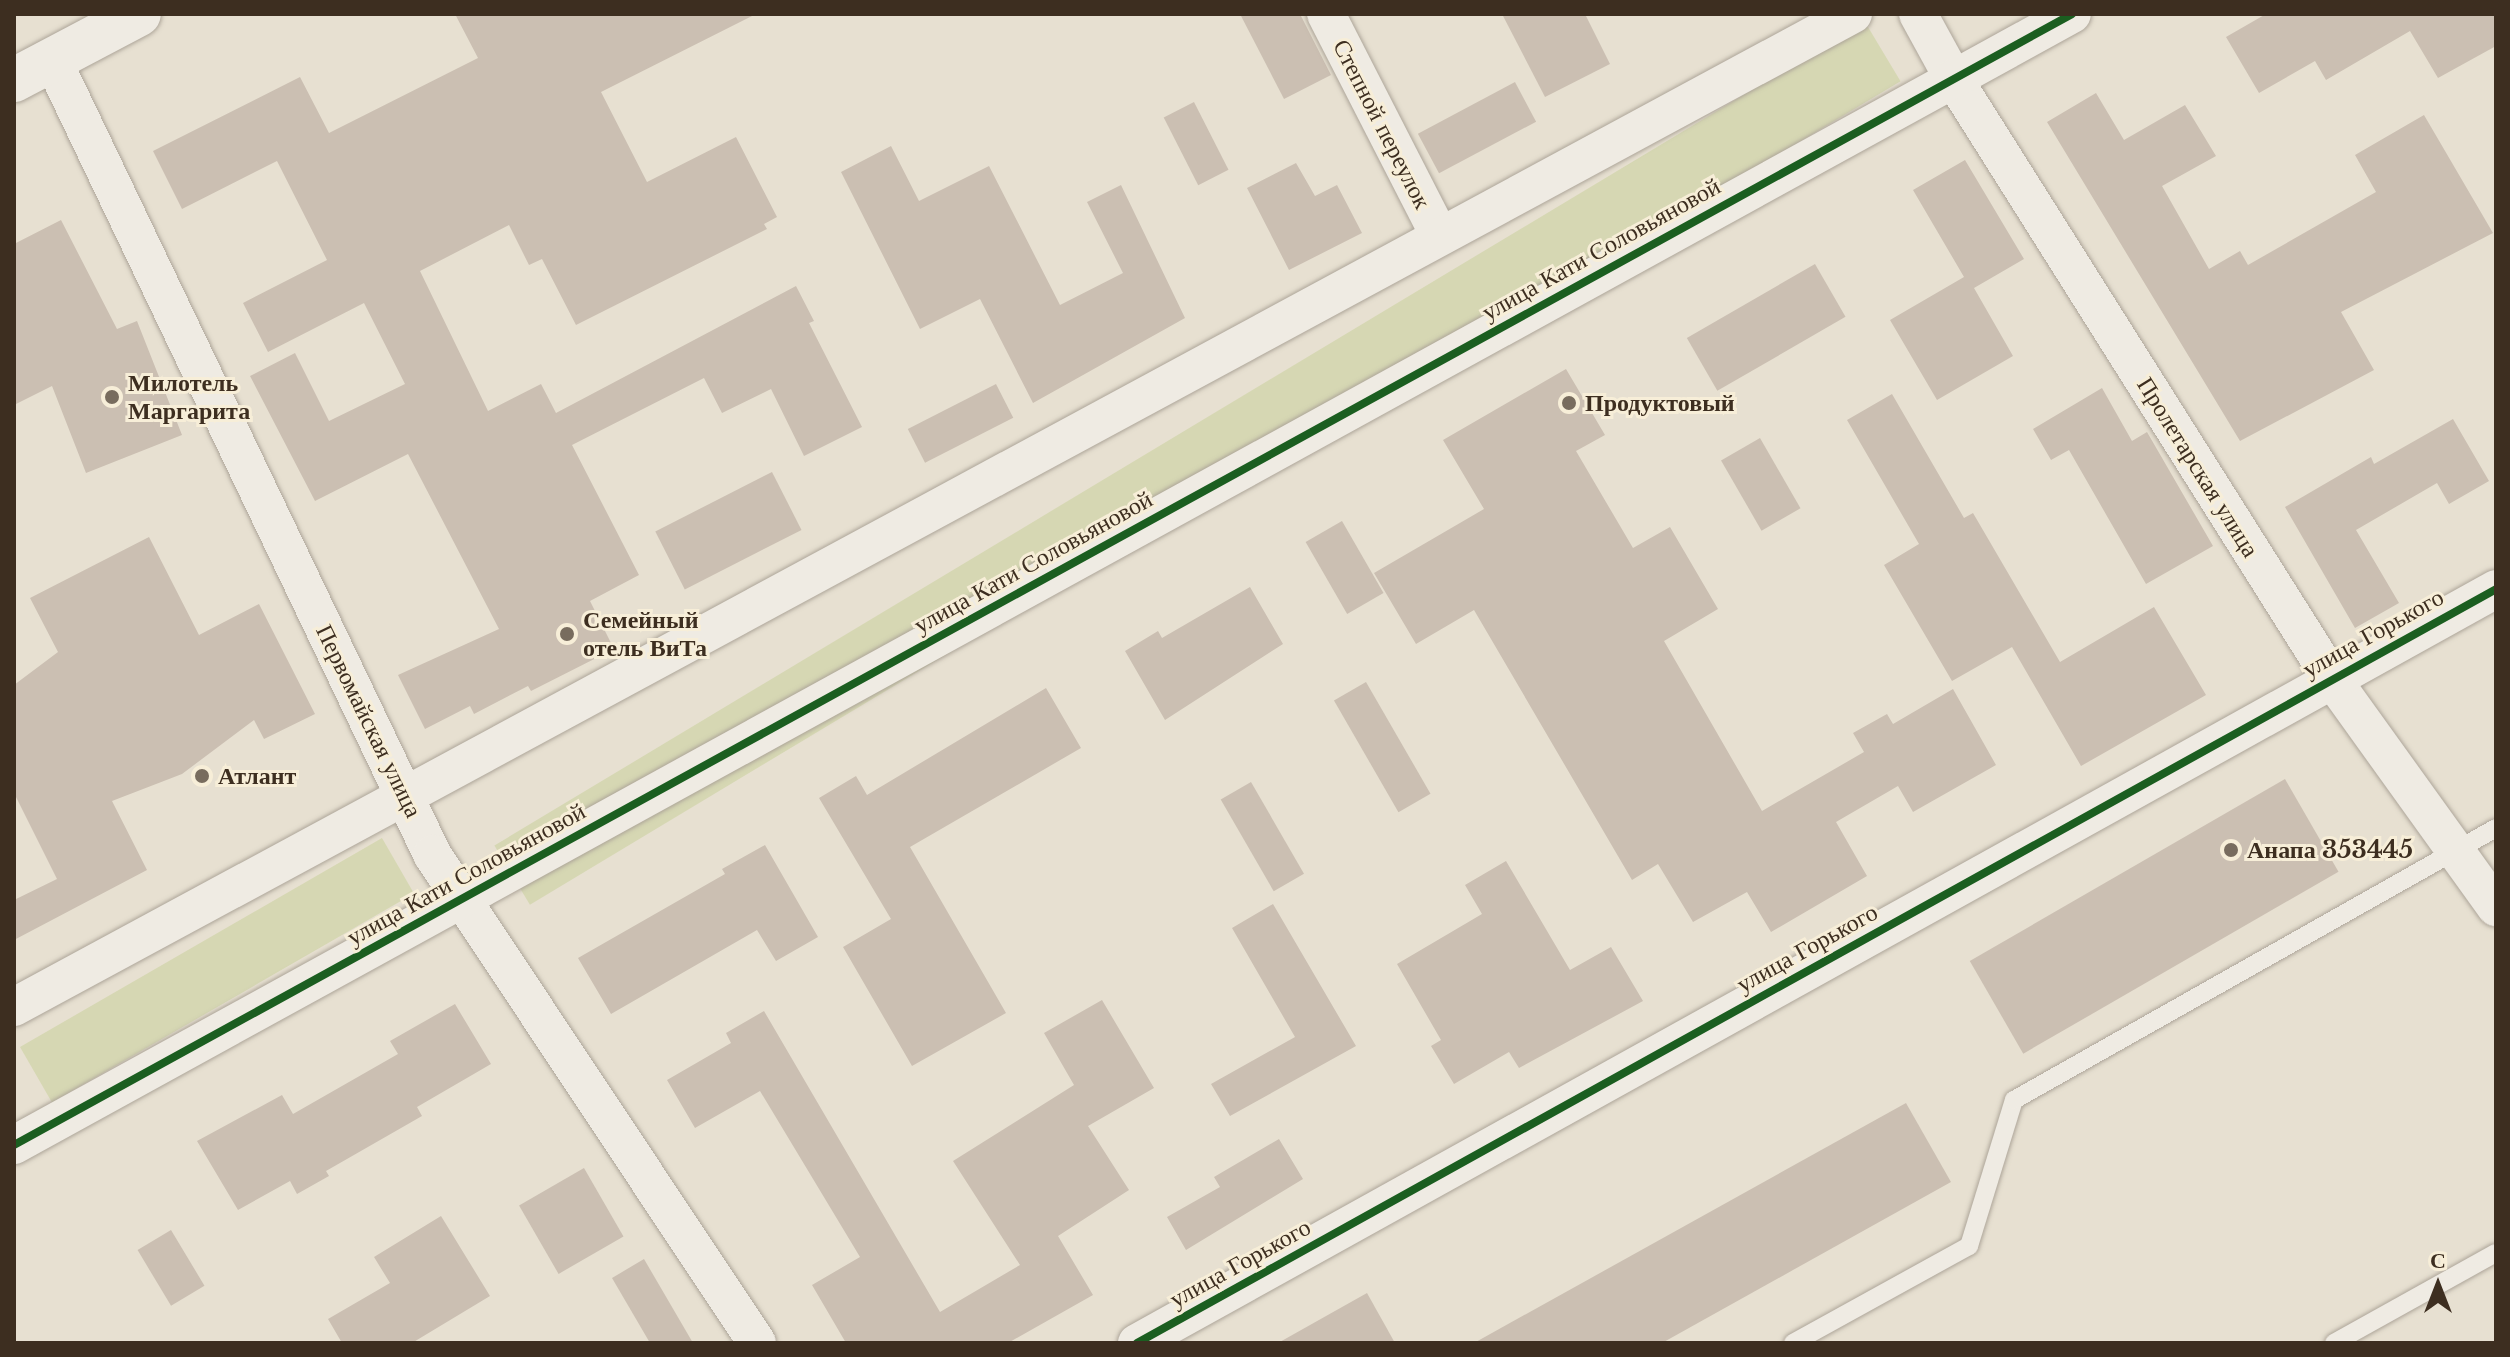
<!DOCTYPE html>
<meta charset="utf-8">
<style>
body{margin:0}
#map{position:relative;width:2510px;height:1357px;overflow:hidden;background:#e7e0d1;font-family:"Libre Baskerville",serif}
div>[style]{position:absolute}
.green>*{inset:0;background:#d6d7b3;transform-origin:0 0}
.building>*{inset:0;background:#cbbfb2;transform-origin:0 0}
.roads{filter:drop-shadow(0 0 2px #ada599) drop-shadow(0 0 2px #ada599)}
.service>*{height:18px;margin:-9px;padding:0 9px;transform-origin:9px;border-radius:9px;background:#efebe3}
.minor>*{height:38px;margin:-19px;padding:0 19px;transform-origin:19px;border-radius:19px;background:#efebe3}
.tertiary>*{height:44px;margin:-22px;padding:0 22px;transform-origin:22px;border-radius:22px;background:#efebe3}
.cycleway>*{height:8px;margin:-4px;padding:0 4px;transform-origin:4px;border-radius:4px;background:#1b5e20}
.dots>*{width:22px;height:22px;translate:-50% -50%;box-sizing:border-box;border:4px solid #f7eed8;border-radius:50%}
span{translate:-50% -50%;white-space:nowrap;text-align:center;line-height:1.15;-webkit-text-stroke:6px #f7eed8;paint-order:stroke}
.street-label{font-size:24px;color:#3d2e20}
.poi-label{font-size:24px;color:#3d2e20;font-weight:700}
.left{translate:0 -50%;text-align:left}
.frame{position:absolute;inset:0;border:16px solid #3d2e20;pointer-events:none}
.north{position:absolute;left:2398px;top:1245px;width:80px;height:80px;-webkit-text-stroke:6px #f7eed8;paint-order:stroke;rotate:0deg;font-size:22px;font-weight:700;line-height:32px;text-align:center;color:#3d2e20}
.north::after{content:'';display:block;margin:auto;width:28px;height:36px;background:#3d2e20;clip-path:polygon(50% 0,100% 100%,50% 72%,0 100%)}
</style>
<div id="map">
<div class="green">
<i style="left:1865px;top:22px;width:69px;height:1599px;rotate:59deg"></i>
<i style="left:382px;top:838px;width:64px;height:418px;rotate:60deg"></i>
</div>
<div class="building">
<i style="clip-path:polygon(455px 14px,756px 14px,601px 92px,647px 182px,736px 137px,777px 217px,764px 224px,767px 229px,576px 325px,542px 259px,529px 265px,509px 225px,420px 271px,488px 411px,541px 384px,556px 413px,796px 286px,814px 321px,809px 323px,862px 427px,804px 456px,771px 389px,722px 413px,704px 378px,572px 445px,639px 575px,590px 601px,614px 649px,531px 691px,528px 686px,474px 714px,470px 706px,425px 729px,398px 675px,499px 629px,408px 454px,315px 501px,250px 376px,295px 353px,329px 421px,405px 384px,364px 303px,268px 352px,243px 303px,327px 260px,277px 161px,182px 209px,153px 151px,300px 77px,329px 133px,478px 58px)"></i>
<i style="clip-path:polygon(1240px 14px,1300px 14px,1331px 75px,1284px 99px)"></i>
<i style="clip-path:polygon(1502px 14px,1585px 14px,1610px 64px,1545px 97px)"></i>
<i style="clip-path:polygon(2266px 14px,2496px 14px,2496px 46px,2438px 78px,2410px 31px,2326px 80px,2315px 61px,2259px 93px,2226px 37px)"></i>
<i style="left:1515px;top:82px;width:45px;height:110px;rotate:62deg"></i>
<i style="clip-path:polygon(2096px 93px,2124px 140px,2185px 105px,2216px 156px,2162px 186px,2209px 269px,2240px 251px,2248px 265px,2376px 192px,2355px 155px,2424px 115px,2493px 233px,2341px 312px,2374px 370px,2240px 441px,2047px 122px)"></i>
<i style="left:1194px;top:102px;width:76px;height:34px;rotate:63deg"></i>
<i style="clip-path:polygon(891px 146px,919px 201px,989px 166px,1060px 305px,1123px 273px,1087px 202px,1121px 185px,1185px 318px,1033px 403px,980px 299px,920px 329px,841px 172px)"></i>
<i style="clip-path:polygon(1965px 160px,2024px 259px,1974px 288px,2013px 356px,1937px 400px,1890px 320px,1964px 277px,1913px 190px)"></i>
<i style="clip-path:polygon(1296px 163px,1315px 196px,1337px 185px,1362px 233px,1289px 270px,1247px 188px)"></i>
<i style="clip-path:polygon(61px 220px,117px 329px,137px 321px,182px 435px,86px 473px,52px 386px,14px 405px,14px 244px)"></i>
<i style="left:1815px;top:264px;width:61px;height:148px;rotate:60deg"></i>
<i style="clip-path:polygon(1566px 369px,1605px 435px,1576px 451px,1633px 548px,1670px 527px,1718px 609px,1664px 641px,1762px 811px,1864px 752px,1853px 733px,1887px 714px,1893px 724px,1953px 689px,1996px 765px,1913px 812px,1898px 786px,1836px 822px,1867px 876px,1771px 932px,1747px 892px,1693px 922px,1658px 864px,1632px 880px,1474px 610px,1416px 644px,1374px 573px,1484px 509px,1443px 440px)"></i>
<i style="left:996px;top:384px;width:38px;height:99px;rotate:63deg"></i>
<i style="clip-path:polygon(2102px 388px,2132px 441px,2147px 432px,2213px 546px,2146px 584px,2069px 450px,2051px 460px,2033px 429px)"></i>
<i style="clip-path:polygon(1892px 394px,1964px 518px,1973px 513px,2060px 662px,2154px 607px,2206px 695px,2081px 766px,2012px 647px,1952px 681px,1884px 565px,1919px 544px,1847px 420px)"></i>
<i style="clip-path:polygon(2453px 419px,2489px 481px,2449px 504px,2437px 483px,2356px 530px,2399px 603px,2355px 628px,2285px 507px,2371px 457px,2374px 464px)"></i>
<i style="left:1760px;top:438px;width:81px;height:45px;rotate:60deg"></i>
<i style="left:772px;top:472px;width:65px;height:131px;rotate:63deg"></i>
<i style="left:1342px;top:521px;width:83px;height:42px;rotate:60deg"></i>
<i style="clip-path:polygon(149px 537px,199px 635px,259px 604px,315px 714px,264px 739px,254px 720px,182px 774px,112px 801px,147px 870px,14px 940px,14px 900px,57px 879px,14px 793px,14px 685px,58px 652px,30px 598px)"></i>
<i style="clip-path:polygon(1250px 587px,1283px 644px,1165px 720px,1125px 651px,1158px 631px,1162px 638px)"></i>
<i style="left:1366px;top:682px;width:129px;height:37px;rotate:60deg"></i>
<i style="clip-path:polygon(1046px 688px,1081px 748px,910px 847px,1006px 1013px,912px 1066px,843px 947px,891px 919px,819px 798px,856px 776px,867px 795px)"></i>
<i style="left:2285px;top:779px;width:107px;height:364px;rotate:60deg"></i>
<i style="left:1251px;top:782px;width:106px;height:35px;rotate:60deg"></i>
<i style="clip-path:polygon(765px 845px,818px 937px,776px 961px,757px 930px,611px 1014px,578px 958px,725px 874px,722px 869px)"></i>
<i style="clip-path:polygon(1506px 861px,1570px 970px,1611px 947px,1643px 1001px,1519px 1068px,1509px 1052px,1454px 1084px,1431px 1046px,1441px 1040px,1397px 964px,1482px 914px,1465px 885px)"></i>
<i style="clip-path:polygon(1273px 904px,1356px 1046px,1230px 1116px,1211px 1084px,1295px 1037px,1232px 928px)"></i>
<i style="clip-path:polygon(1102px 1000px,1154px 1088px,1088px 1126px,1129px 1190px,1058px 1236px,1093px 1295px,1008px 1343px,846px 1343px,812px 1285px,860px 1257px,760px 1091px,695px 1128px,667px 1080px,731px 1043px,726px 1033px,764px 1011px,940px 1312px,1020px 1265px,953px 1161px,1074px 1085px,1044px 1033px)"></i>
<i style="clip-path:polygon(455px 1004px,491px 1064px,417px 1107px,422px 1116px,326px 1171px,329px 1176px,297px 1194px,290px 1181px,238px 1210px,197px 1141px,282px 1095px,293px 1114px,398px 1054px,390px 1041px)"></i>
<i style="clip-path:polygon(1906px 1103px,1951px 1182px,1662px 1343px,1474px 1343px)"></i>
<i style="clip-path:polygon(1279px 1139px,1303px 1179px,1186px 1250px,1167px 1217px,1220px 1187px,1214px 1177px)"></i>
<i style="left:584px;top:1168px;width:79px;height:75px;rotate:60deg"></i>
<i style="clip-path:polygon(441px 1216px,490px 1296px,412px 1343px,342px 1343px,328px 1319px,390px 1283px,374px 1257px)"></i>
<i style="left:171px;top:1230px;width:65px;height:39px;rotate:59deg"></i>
<i style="clip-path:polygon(644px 1259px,693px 1343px,650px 1343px,612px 1278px)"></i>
<i style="clip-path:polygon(1367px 1293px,1395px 1343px,1278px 1343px)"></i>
</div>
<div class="roads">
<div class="service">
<i style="left:1793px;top:1343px;width:201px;rotate:-28.9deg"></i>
<i style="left:1969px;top:1246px;width:153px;rotate:-72.9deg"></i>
<i style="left:2014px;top:1100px;width:553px;rotate:-29.44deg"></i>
<i style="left:2334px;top:1343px;width:185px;rotate:-29.1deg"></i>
</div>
<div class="minor">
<i style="left:1326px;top:14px;width:248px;rotate:62.9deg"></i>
<i style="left:1918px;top:14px;width:73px;rotate:61.3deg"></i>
<i style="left:1953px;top:78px;width:711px;rotate:57.76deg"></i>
<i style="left:2332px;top:679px;width:281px;rotate:54.3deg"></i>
<i style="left:52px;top:59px;width:881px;rotate:64.45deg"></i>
<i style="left:432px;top:854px;width:587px;rotate:56.39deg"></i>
<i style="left:14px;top:1007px;width:2090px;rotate:-28.37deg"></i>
<i style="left:14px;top:1145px;width:2348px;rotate:-28.79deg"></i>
<i style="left:1137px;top:1343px;width:1554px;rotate:-29.02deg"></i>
</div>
<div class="tertiary">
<i style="left:14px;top:80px;width:141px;rotate:-27.8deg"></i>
</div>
</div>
<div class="cycleway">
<i style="left:14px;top:1145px;width:2348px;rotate:-28.79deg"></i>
<i style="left:1137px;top:1343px;width:1554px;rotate:-29.02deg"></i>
</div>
<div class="dots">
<i style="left:112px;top:397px;background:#786c5e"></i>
<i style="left:1569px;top:403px;background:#786c5e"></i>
<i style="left:567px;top:634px;background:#786c5e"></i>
<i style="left:202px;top:776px;background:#786c5e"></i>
<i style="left:2231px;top:850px;background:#786c5e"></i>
</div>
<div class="street-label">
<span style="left:1382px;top:124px;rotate:63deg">Степной переулок</span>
<span style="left:1601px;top:249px;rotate:-29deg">улица Кати Соловьяновой</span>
<span style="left:2198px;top:467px;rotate:58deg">Пролетарская улица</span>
<span style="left:1033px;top:562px;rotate:-29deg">улица Кати Соловьяновой</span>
<span style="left:2373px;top:633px;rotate:-29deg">улица Горького</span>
<span style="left:369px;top:721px;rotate:64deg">Первомайская улица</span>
<span style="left:466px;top:874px;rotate:-29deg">улица Кати Соловьяновой</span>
<span style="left:1807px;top:948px;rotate:-29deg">улица Горького</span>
<span style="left:1240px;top:1263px;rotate:-29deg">улица Горького</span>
</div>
<div class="poi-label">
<span class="left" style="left:128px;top:397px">Милотель<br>Маргарита</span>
<span class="left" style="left:1585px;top:403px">Продуктовый</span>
<span class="left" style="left:583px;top:634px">Семейный<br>отель ВиТа</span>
<span class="left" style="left:218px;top:776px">Атлант</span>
<span class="left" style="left:2247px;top:850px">Анапа 353445</span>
</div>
<div class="frame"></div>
<div class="north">С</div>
</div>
